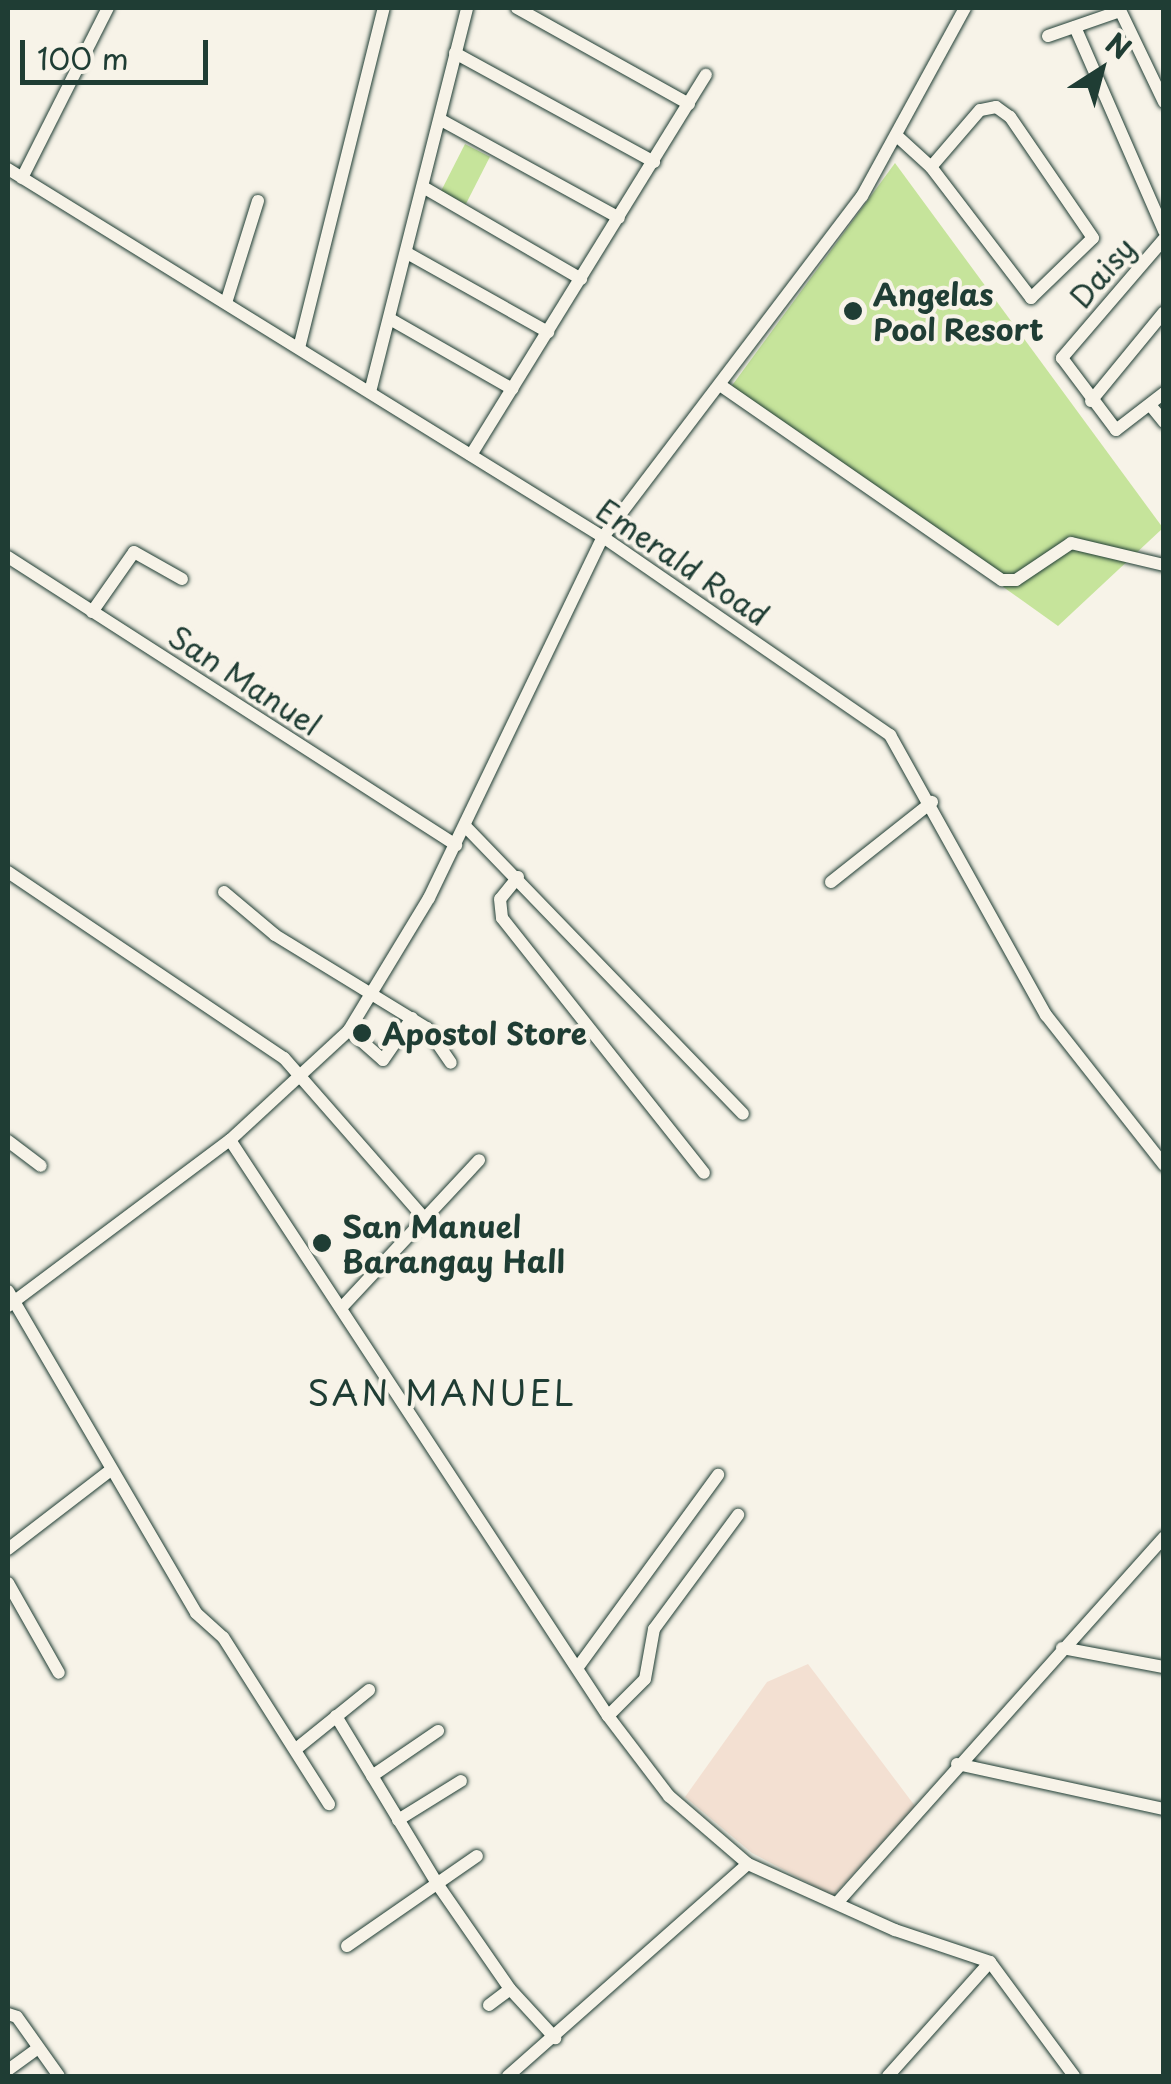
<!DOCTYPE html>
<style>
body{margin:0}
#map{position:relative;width:1171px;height:2084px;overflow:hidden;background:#f7f3e8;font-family:"Playpen Sans",sans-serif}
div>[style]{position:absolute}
.built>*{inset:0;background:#f3e0d2}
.green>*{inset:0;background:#c6e49b;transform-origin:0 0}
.roads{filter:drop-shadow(0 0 2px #1f3d34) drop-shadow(0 0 2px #1f3d34)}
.minor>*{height:12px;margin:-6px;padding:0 6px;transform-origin:6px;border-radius:6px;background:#f7f3e8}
.dots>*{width:28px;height:28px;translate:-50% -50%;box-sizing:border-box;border:5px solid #f7f3e8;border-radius:50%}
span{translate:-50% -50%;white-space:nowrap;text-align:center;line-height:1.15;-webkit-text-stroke:8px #f7f3e8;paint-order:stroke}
.street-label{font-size:30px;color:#1f3d34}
.poi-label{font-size:30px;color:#1f3d34;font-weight:700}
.left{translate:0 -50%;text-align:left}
.quarter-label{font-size:35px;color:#1f3d34;letter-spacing:2.5px}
.frame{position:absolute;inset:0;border:10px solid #1f3d34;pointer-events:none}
.north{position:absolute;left:1051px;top:20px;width:100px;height:100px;-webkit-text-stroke:8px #f7f3e8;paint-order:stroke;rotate:36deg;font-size:28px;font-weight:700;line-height:40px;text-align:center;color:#1f3d34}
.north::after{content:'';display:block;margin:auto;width:35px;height:45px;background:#1f3d34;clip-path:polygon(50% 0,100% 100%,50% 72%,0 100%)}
.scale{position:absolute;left:20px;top:40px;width:188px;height:45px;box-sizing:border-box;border:5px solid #1f3d34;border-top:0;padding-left:12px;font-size:30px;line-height:35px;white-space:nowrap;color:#1f3d34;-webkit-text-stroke:8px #f7f3e8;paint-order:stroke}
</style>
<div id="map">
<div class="built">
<i style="clip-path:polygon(808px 1664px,915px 1806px,833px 1896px,752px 1853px,685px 1797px,767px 1682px)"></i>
</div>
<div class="green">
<i style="left:465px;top:144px;width:28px;height:53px;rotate:27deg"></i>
<i style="clip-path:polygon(895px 163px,1163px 528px,1058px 626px,728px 391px)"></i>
</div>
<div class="roads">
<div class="minor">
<i style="left:517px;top:8px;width:197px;rotate:29.2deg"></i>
<i style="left:1119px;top:8px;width:104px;rotate:64.4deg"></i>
<i style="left:1075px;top:27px;width:223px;rotate:66.4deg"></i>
<i style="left:1048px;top:36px;width:76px;rotate:-19.1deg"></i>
<i style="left:455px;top:53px;width:227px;rotate:28.7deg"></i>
<i style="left:441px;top:120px;width:203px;rotate:28.8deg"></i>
<i style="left:897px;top:136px;width:46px;rotate:42.4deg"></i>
<i style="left:931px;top:167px;width:165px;rotate:52.6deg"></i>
<i style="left:1031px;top:298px;width:86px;rotate:-44.1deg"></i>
<i style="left:1093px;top:238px;width:147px;rotate:-124.4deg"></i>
<i style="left:1010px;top:117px;width:17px;rotate:-144deg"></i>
<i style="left:996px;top:107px;width:16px;rotate:169deg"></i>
<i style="left:980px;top:110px;width:75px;rotate:130.7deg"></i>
<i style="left:8px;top:169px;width:700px;rotate:31.74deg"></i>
<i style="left:603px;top:537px;width:349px;rotate:34.6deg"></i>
<i style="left:890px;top:735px;width:321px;rotate:60.9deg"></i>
<i style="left:1046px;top:1015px;width:191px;rotate:51.8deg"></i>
<i style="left:22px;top:178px;width:191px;rotate:-63.2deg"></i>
<i style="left:423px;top:187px;width:183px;rotate:30.2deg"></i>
<i style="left:1164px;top:239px;width:157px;rotate:130.6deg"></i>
<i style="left:1062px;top:358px;width:90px;rotate:53.1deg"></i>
<i style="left:1116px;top:430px;width:61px;rotate:-37.6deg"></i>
<i style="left:407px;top:253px;width:162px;rotate:29.3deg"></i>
<i style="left:226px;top:303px;width:107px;rotate:-72.6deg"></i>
<i style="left:390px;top:319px;width:141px;rotate:29.8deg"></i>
<i style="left:299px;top:348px;width:350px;rotate:-76deg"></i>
<i style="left:720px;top:385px;width:343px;rotate:34.7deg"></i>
<i style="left:1002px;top:580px;width:14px"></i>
<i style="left:1016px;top:580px;width:66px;rotate:-33.9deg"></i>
<i style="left:1071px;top:543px;width:96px;rotate:13.3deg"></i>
<i style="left:370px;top:392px;width:396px;rotate:-75.8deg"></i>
<i style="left:1091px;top:401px;width:115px;rotate:-50.6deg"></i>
<i style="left:1151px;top:406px;width:21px;rotate:51deg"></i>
<i style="left:471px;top:455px;width:447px;rotate:-58.3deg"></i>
<i style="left:8px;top:557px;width:533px;rotate:32.74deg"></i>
<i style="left:92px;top:612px;width:73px;rotate:-55deg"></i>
<i style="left:134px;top:552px;width:55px;rotate:29.4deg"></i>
<i style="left:465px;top:826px;width:400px;rotate:46deg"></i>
<i style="left:8px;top:872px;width:333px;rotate:34deg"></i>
<i style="left:284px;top:1058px;width:213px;rotate:48.8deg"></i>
<i style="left:518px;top:877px;width:28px;rotate:129deg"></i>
<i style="left:500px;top:899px;width:19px;rotate:84deg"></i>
<i style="left:502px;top:918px;width:325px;rotate:51.6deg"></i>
<i style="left:831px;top:882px;width:129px;rotate:-38.4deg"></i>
<i style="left:224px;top:892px;width:67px;rotate:40.1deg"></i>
<i style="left:275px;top:935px;width:178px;rotate:31.5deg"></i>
<i style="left:427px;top:1028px;width:42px;rotate:55.6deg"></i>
<i style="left:349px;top:1030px;width:45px;rotate:41.4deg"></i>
<i style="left:383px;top:1060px;width:51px;rotate:-55.4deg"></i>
<i style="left:230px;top:1140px;width:689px;rotate:56.73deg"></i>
<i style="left:608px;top:1716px;width:101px;rotate:52.7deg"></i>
<i style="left:669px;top:1796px;width:104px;rotate:40.7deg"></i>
<i style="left:748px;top:1864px;width:161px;rotate:24.2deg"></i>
<i style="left:895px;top:1930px;width:100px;rotate:18.6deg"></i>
<i style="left:990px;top:1962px;width:142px;rotate:53.6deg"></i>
<i style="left:8px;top:1141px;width:41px;rotate:37.1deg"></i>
<i style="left:8px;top:1291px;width:373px;rotate:59.7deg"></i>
<i style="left:196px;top:1613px;width:36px;rotate:42deg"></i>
<i style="left:223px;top:1637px;width:198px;rotate:57.6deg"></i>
<i style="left:344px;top:1305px;width:198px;rotate:-47deg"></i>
<i style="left:8px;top:1306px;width:277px;rotate:-36.8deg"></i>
<i style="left:230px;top:1140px;width:162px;rotate:-42.7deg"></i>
<i style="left:349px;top:1030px;width:154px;rotate:-58.8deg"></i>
<i style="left:429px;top:898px;width:401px;rotate:-64.3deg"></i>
<i style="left:603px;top:537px;width:428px;rotate:-52.8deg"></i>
<i style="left:862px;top:196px;width:214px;rotate:-61.3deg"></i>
<i style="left:8px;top:1549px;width:130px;rotate:-37.5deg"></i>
<i style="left:8px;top:1583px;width:103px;rotate:60.5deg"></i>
<i style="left:1062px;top:1648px;width:104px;rotate:10.6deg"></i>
<i style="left:578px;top:1667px;width:238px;rotate:-53.9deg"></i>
<i style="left:336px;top:1716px;width:197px;rotate:58.9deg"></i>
<i style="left:438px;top:1885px;width:126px;rotate:55.3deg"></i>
<i style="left:510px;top:1989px;width:67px;rotate:47.4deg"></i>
<i style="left:608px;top:1716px;width:52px;rotate:-45deg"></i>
<i style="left:645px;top:1679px;width:51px;rotate:-79.8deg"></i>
<i style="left:654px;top:1629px;width:142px;rotate:-53.6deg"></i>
<i style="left:296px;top:1749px;width:94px;rotate:-38.9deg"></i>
<i style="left:957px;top:1764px;width:212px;rotate:12.3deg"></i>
<i style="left:372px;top:1776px;width:80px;rotate:-34.3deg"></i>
<i style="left:398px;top:1820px;width:74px;rotate:-31.8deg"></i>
<i style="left:837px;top:1903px;width:491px;rotate:-48.2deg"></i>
<i style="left:347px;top:1946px;width:158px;rotate:-34.7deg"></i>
<i style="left:489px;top:2005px;width:26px;rotate:-37deg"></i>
<i style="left:8px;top:2014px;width:9px;rotate:18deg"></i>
<i style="left:17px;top:2017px;width:72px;rotate:54.6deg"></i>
<i style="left:8px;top:2070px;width:37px;rotate:-36deg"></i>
<i style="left:508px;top:2076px;width:320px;rotate:-41.5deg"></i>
<i style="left:888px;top:2076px;width:153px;rotate:-48.2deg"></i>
</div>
</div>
<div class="dots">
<i style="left:853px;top:311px;background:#1f3d34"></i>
<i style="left:362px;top:1033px;background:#1f3d34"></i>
<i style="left:322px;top:1243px;background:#1f3d34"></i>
</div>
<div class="street-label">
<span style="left:1102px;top:272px;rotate:-49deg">Daisy</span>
<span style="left:683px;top:562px;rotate:34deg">Emerald Road</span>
<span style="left:245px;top:680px;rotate:33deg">San Manuel</span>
</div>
<div class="poi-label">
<span class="left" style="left:873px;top:311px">Angelas<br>Pool Resort</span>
<span class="left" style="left:382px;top:1033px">Apostol Store</span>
<span class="left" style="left:342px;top:1243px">San Manuel<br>Barangay Hall</span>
</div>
<div class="quarter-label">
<span style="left:442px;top:1392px">SAN MANUEL</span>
</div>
<div class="frame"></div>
<div class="north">N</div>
<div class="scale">100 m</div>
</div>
